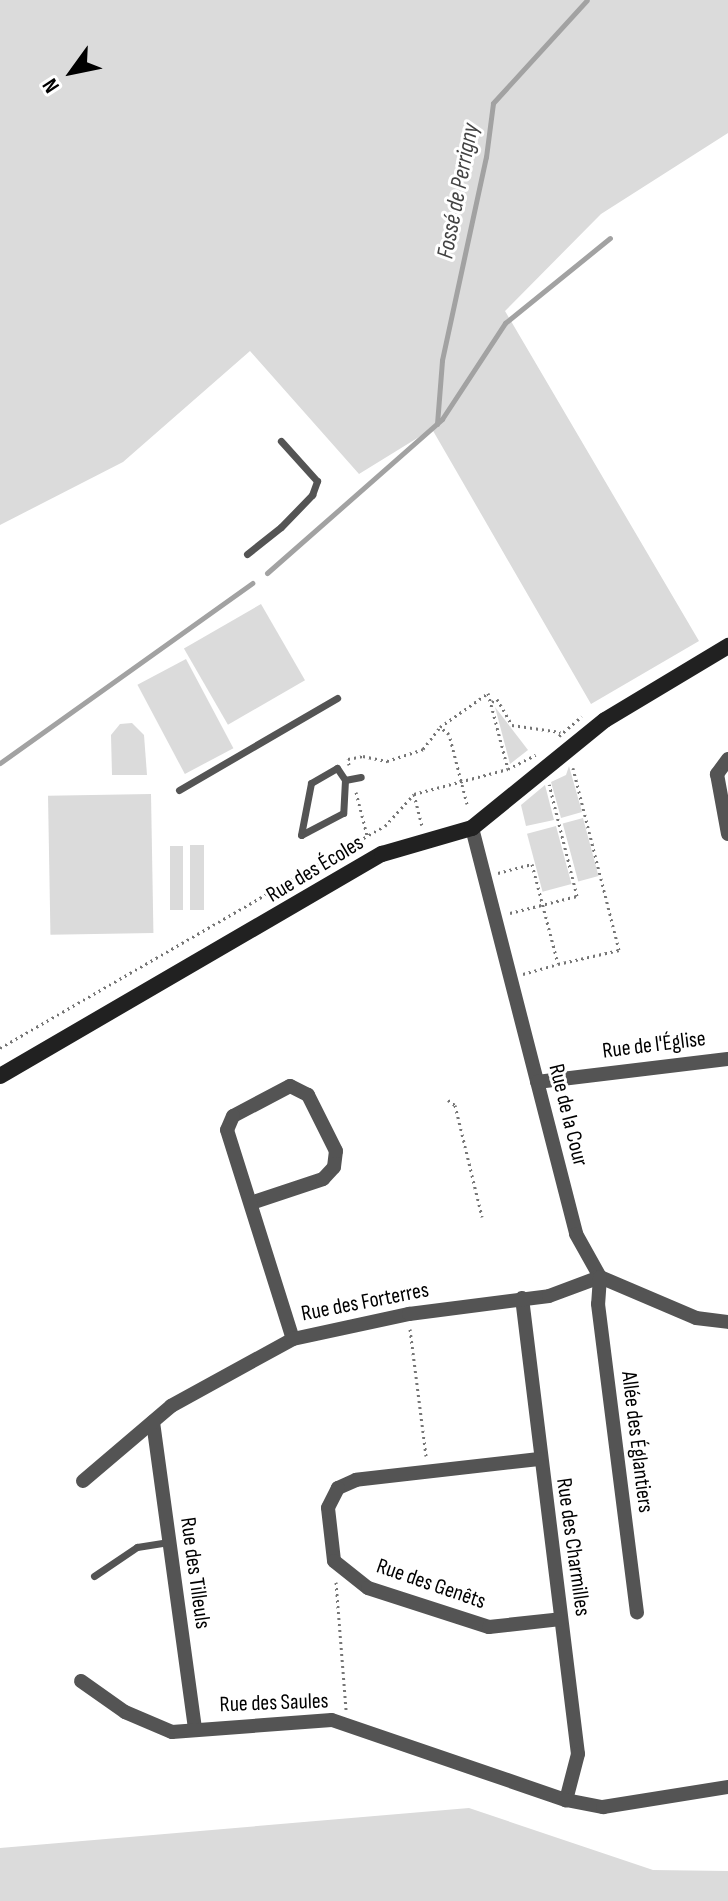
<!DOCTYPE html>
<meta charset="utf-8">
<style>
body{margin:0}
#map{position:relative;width:728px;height:1901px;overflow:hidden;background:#fff;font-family:"Sofia Sans Condensed",sans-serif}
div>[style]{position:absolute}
.green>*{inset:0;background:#dbdbdb;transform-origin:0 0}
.stream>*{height:5px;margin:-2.5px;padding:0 2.5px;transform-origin:2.5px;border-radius:2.5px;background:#a2a2a2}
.path>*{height:3px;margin-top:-1.5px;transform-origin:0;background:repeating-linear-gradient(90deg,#767676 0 2px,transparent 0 6px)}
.lane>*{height:7px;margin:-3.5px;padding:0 3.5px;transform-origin:3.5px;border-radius:3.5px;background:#545454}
.street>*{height:14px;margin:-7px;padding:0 7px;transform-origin:7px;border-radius:7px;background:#545454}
.secondary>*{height:16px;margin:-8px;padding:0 8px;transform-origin:8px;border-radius:8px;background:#212121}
span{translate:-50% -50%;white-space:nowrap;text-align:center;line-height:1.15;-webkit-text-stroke:6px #fff;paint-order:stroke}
.street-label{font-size:22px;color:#000}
.water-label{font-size:24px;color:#434343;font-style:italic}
.north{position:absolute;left:32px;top:32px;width:80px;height:80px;-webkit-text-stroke:6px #fff;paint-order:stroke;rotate:237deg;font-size:22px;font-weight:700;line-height:32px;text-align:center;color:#000}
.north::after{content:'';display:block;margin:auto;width:28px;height:36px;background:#000;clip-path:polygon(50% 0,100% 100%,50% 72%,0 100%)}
</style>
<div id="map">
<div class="green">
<i style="clip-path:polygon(0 0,728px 0,728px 133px,601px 214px,505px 311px,699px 641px,591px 704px,432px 429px,359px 474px,250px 351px,123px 462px,0 525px)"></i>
<i style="left:261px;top:604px;width:88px;height:89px;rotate:60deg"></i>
<i style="left:186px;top:659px;width:101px;height:55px;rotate:62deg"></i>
<i style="clip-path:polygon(495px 707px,528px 750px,510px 764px)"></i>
<i style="clip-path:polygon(132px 723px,144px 735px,147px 775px,112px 775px,111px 735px,120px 724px)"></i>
<i style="clip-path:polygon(569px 766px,582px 812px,561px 818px,551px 782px,566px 775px)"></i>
<i style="clip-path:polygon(545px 785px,554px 820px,526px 826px,521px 805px)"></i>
<i style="left:151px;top:794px;width:139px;height:103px;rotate:89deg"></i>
<i style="left:583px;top:818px;width:60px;height:21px;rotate:75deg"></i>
<i style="left:556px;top:826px;width:60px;height:30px;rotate:75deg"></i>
<i style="left:190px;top:845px;width:14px;height:65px"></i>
<i style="left:170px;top:846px;width:13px;height:64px"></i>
<i style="clip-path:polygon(469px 1808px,653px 1870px,728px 1871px,728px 1901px,0 1901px,0 1848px)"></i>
</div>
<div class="stream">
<i style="left:437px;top:424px;width:64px;rotate:-85.5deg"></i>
<i style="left:442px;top:360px;width:208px;rotate:-77.8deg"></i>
<i style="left:486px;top:157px;width:54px;rotate:-82.6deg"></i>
<i style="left:493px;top:103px;width:139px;rotate:-47.6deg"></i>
<i style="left:267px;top:573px;width:233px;rotate:-41.3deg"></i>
<i style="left:442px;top:419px;width:115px;rotate:-56.7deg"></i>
<i style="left:505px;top:323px;width:135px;rotate:-39deg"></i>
<i style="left:0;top:763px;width:310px;rotate:-35.5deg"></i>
</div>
<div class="path">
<i style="left:492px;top:702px;width:6px;rotate:-31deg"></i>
<i style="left:497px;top:699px;width:30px;rotate:60deg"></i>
<i style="left:512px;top:725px;width:49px;rotate:8.3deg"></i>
<i style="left:559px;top:736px;width:30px;rotate:-41deg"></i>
<i style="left:349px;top:765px;width:6px;rotate:-99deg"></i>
<i style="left:348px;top:759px;width:15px;rotate:-11deg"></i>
<i style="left:363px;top:756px;width:25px;rotate:12deg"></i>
<i style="left:387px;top:761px;width:38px;rotate:-18deg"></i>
<i style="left:423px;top:749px;width:28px;rotate:-52deg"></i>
<i style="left:356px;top:792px;width:44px;rotate:75.7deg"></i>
<i style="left:414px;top:794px;width:32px;rotate:76deg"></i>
<i style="left:467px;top:804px;width:72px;rotate:-104.4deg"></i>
<i style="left:449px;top:734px;width:11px;rotate:-142deg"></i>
<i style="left:440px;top:727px;width:59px;rotate:-35.3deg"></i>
<i style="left:488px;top:693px;width:79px;rotate:75.3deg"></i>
<i style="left:498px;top:873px;width:35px;rotate:-15deg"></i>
<i style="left:532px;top:864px;width:103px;rotate:75.4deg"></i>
<i style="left:558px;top:964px;width:63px;rotate:-12.9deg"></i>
<i style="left:619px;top:950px;width:188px;rotate:-104.2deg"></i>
<i style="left:510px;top:913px;width:69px;rotate:-14.2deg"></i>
<i style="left:577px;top:896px;width:115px;rotate:-104deg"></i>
<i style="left:523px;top:974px;width:36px;rotate:-16deg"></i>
<i style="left:0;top:1048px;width:444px;rotate:-30deg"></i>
<i style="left:385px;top:826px;width:43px;rotate:-47.8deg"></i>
<i style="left:414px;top:794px;width:97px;rotate:-14.9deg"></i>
<i style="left:508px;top:769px;width:31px;rotate:-27deg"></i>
<i style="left:448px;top:1100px;width:9px;rotate:36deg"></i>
<i style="left:455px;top:1105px;width:115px;rotate:76.4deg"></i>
<i style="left:410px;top:1329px;width:128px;rotate:82.8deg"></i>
<i style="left:336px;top:1582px;width:128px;rotate:85.5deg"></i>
</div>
<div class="lane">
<i style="left:247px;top:554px;width:43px;rotate:-38.5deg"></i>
<i style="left:281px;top:527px;width:45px;rotate:-45.9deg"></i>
<i style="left:312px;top:495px;width:15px;rotate:-70deg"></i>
<i style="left:317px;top:481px;width:54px;rotate:-132deg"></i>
<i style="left:337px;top:768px;width:14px;rotate:56deg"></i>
<i style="left:345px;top:780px;width:33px;rotate:93deg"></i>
<i style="left:343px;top:813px;width:47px;rotate:152.4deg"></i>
<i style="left:301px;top:835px;width:53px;rotate:-79.1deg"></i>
<i style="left:311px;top:783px;width:30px;rotate:-30deg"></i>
<i style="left:345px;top:780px;width:16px;rotate:-11deg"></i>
<i style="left:179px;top:790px;width:183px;rotate:-30.2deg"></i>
<i style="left:94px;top:1576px;width:52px;rotate:-34deg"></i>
<i style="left:137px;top:1547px;width:32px;rotate:-9deg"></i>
</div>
<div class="street">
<i style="left:728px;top:759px;width:19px;rotate:126deg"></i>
<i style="left:717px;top:774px;width:61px;rotate:79.6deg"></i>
<i style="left:472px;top:828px;width:419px;rotate:75.6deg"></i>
<i style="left:576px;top:1234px;width:49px;rotate:60.8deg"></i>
<i style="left:600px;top:1277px;width:104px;rotate:23.1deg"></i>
<i style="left:696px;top:1318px;width:32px;rotate:7deg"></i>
<i style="left:537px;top:1082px;width:192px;rotate:-6.9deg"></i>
<i style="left:251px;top:1203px;width:76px;rotate:-18.4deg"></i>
<i style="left:323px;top:1179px;width:16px;rotate:-47deg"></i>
<i style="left:334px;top:1167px;width:16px;rotate:-83deg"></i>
<i style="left:336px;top:1151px;width:63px;rotate:-116.6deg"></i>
<i style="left:308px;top:1095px;width:20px;rotate:-153deg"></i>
<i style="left:290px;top:1086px;width:64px;rotate:152.2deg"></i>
<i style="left:233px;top:1116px;width:15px;rotate:113deg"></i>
<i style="left:227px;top:1130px;width:219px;rotate:72.5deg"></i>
<i style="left:522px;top:1298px;width:459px;rotate:83deg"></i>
<i style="left:578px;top:1754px;width:48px;rotate:104.6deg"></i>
<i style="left:153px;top:1422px;width:310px;rotate:82.2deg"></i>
<i style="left:539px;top:1459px;width:184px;rotate:173.5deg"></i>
<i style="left:356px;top:1480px;width:20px;rotate:156deg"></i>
<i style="left:338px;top:1488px;width:22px;rotate:117deg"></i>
<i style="left:328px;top:1508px;width:53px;rotate:83.5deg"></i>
<i style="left:334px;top:1561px;width:43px;rotate:38.5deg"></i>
<i style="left:368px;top:1588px;width:127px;rotate:17.9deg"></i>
<i style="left:489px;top:1627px;width:72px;rotate:-6.3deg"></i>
<i style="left:83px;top:1481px;width:116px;rotate:-40.4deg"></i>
<i style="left:171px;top:1406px;width:139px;rotate:-28.8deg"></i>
<i style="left:293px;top:1339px;width:119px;rotate:-12.2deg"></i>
<i style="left:409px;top:1314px;width:141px;rotate:-7.3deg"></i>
<i style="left:549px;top:1296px;width:54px;rotate:-20.4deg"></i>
<i style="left:600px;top:1277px;width:27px;rotate:94deg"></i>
<i style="left:598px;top:1304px;width:311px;rotate:82.8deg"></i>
<i style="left:81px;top:1681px;width:54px;rotate:35.2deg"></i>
<i style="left:125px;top:1712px;width:51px;rotate:23.1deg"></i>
<i style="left:172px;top:1732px;width:160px;rotate:-4.3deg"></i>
<i style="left:332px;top:1720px;width:247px;rotate:18.9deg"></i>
<i style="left:566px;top:1800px;width:38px;rotate:11deg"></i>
<i style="left:603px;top:1807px;width:127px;rotate:-9.1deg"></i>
</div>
<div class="secondary">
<i style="left:0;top:1076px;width:442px;rotate:-30.2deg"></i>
<i style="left:382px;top:854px;width:94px;rotate:-16.1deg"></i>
<i style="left:472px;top:828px;width:171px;rotate:-39.1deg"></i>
<i style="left:605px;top:720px;width:144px;rotate:-31deg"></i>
</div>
<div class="street-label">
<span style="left:315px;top:869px;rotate:-31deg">Rue des Écoles</span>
<span style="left:654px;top:1045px;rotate:-7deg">Rue de l'Église</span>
<span style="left:568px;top:1115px;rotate:76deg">Rue de la Cour</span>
<span style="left:365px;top:1302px;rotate:-11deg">Rue des Forterres</span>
<span style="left:637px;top:1442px;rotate:83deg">Allée des Églantiers</span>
<span style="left:573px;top:1547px;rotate:82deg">Rue des Charmilles</span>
<span style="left:195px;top:1573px;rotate:82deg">Rue des Tilleuls</span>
<span style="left:431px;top:1584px;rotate:19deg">Rue des Genêts</span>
<span style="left:274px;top:1703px;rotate:-2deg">Rue des Saules</span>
</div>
<div class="water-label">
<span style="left:458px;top:191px;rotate:-79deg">Fossé de Perrigny</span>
</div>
<div class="north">N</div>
</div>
